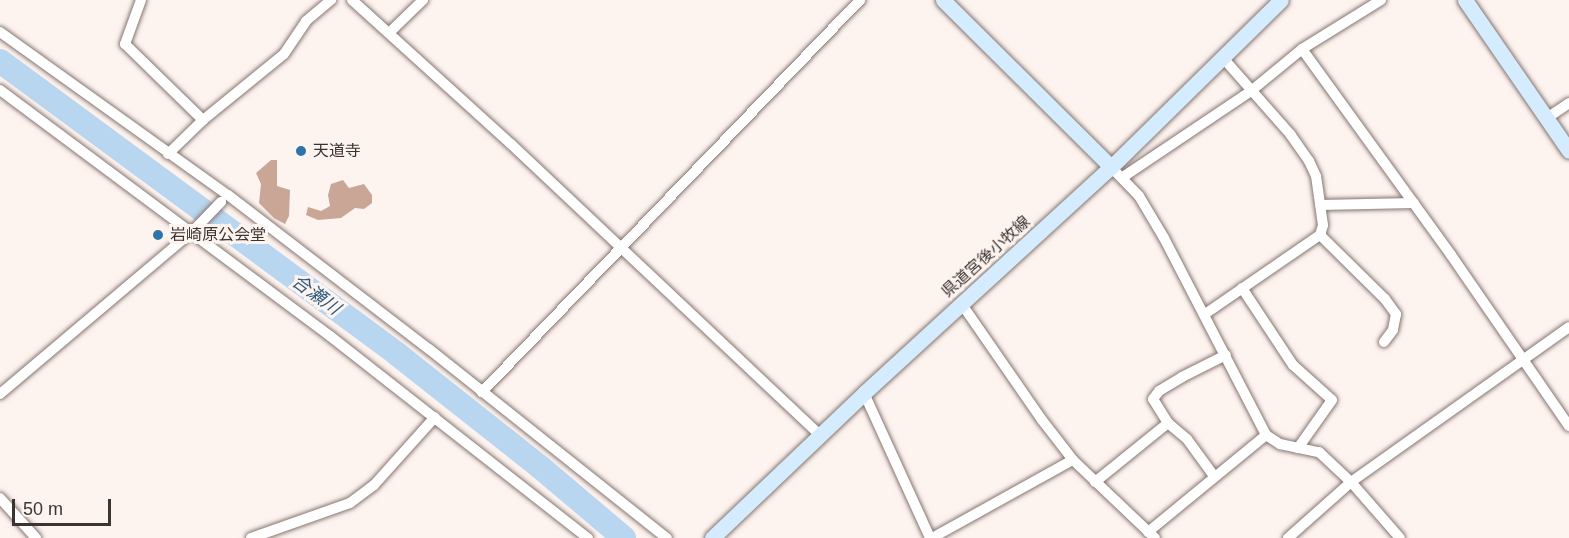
<!DOCTYPE html>
<html>
<head>
<meta charset="utf-8">
<style>
  body { margin:0 }
  #map { position:relative; width:1569px; height:538px; overflow:hidden; background:#fdf3ef; font-family:Helvetica,"Noto Sans JP",sans-serif }
  div>[style] { position:absolute }
  .forest>* { inset:0; background:#caa697 }
  .river>* { height:24px; margin:-12px; padding:0 12px; transform-origin:12px; border-radius:12px; background:#b8d6f0 }
  .roads { filter:drop-shadow(0 0 2px #857670) drop-shadow(0 0 2px #857670) }
  .street>* { height:10px; margin:-5px; padding:0 5px; transform-origin:5px; border-radius:5px; background:#fff }
  .secondary>* { height:15px; margin:-7.5px; padding:0 7.5px; transform-origin:7.5px; border-radius:7.5px; background:#d5ecfe }
  .dots>* { width:16px; height:16px; translate:-50% -50%; box-sizing:border-box; border:3px solid #fdf3ef; border-radius:50% }
  span { translate:-50% -50%; white-space:nowrap; text-align:center; line-height:1.15; -webkit-text-stroke:6px #fdf3ef; paint-order:stroke }
  .poi-label { font-size:16px; color:#3b3532 }
  .left { translate:0 -50%; text-align:left }
  .street-label { font-size:16px; color:#3b3532 }
  .water-label { font-size:18px; color:#2b5a7d; font-style:italic }
  .scale { position:absolute; left:12px; top:499px; width:99px; height:27px; box-sizing:border-box; border:3px solid #3b3532; border-top:0; padding-left:8px; font-size:18px; line-height:21px; white-space:nowrap; color:#3b3532; -webkit-text-stroke:4px #fdf3ef; paint-order:stroke }
</style>
</head>
<body>
<div id="map">
  <div class="forest">
    <i style="clip-path:polygon(271px 160px,277px 160px,277px 186px,290px 190px,289px 216px,285px 224px,274px 218px,259px 203px,261px 184px,256px 173px)"></i>
    <i style="clip-path:polygon(343px 180px,349px 188px,364px 184px,372px 195px,372px 203px,364px 209px,355px 208px,341px 218px,318px 220px,306px 215px,308px 207px,321px 211px,330px 206px,328px 195px,331px 184px)"></i>
  </div>
  <div class="river">
    <i style="left:0;top:61px;width:493px;rotate:36.4deg"></i>
    <i style="left:397px;top:354px;width:182px;rotate:38.3deg"></i>
    <i style="left:540px;top:467px;width:110px;rotate:40.2deg"></i>
  </div>
  <div class="roads">
    <div class="street">
      <i style="left:141px;top:0;width:47px;rotate:110deg"></i>
      <i style="left:125px;top:44px;width:109px;rotate:44.3deg"></i>
      <i style="left:352px;top:0;width:215px;rotate:42.2deg"></i>
      <i style="left:511px;top:144px;width:424px;rotate:43.3deg"></i>
      <i style="left:0;top:32px;width:280px;rotate:35.6deg"></i>
      <i style="left:228px;top:195px;width:253px;rotate:37.5deg"></i>
      <i style="left:429px;top:349px;width:304px;rotate:38.5deg"></i>
      <i style="left:390px;top:32px;width:46px;rotate:-44.1deg"></i>
      <i style="left:1302px;top:49px;width:254px;rotate:54.1deg"></i>
      <i style="left:1451px;top:255px;width:208px;rotate:55.4deg"></i>
      <i style="left:0;top:90px;width:412px;rotate:36.7deg"></i>
      <i style="left:330px;top:336px;width:328px;rotate:38.1deg"></i>
      <i style="left:1547px;top:118px;width:27px;rotate:-34deg"></i>
      <i style="left:168px;top:154px;width:49px;rotate:-44.2deg"></i>
      <i style="left:203px;top:120px;width:104px;rotate:-39.2deg"></i>
      <i style="left:284px;top:54px;width:40px;rotate:-56deg"></i>
      <i style="left:306px;top:21px;width:33px;rotate:-40deg"></i>
      <i style="left:1111px;top:167px;width:40px;rotate:46deg"></i>
      <i style="left:1139px;top:196px;width:49px;rotate:59.2deg"></i>
      <i style="left:1164px;top:238px;width:222px;rotate:62.6deg"></i>
      <i style="left:1266px;top:435px;width:17px;rotate:33deg"></i>
      <i style="left:1280px;top:444px;width:40px;rotate:12deg"></i>
      <i style="left:1319px;top:452px;width:44px;rotate:43.2deg"></i>
      <i style="left:1351px;top:482px;width:74px;rotate:48.8deg"></i>
      <i style="left:1123px;top:177px;width:154px;rotate:-33.9deg"></i>
      <i style="left:1251px;top:91px;width:66px;rotate:-39.5deg"></i>
      <i style="left:1302px;top:49px;width:93px;rotate:-31.8deg"></i>
      <i style="left:1320px;top:205px;width:94px;rotate:-1.2deg"></i>
      <i style="left:1320px;top:235px;width:91px;rotate:44.6deg"></i>
      <i style="left:1385px;top:299px;width:19px;rotate:54deg"></i>
      <i style="left:1396px;top:314px;width:16px;rotate:101deg"></i>
      <i style="left:1393px;top:330px;width:15px;rotate:127deg"></i>
      <i style="left:1242px;top:288px;width:92px;rotate:56.5deg"></i>
      <i style="left:1293px;top:365px;width:52px;rotate:41.9deg"></i>
      <i style="left:1332px;top:400px;width:59px;rotate:125.3deg"></i>
      <i style="left:961px;top:303px;width:142px;rotate:55.3deg"></i>
      <i style="left:1042px;top:420px;width:51px;rotate:52.2deg"></i>
      <i style="left:1073px;top:460px;width:113px;rotate:43.6deg"></i>
      <i style="left:1205px;top:314px;width:140px;rotate:-34.5deg"></i>
      <i style="left:1320px;top:235px;width:10px;rotate:-73deg"></i>
      <i style="left:1323px;top:225px;width:49px;rotate:-98.1deg"></i>
      <i style="left:1316px;top:176px;width:17px;rotate:-115deg"></i>
      <i style="left:1309px;top:161px;width:32px;rotate:-125deg"></i>
      <i style="left:1291px;top:135px;width:103px;rotate:-131.4deg"></i>
      <i style="left:482px;top:392px;width:545px;rotate:-46.04deg"></i>
      <i style="left:864px;top:393px;width:159px;rotate:65.5deg"></i>
      <i style="left:0;top:394px;width:251px;rotate:-40.2deg"></i>
      <i style="left:192px;top:232px;width:42px;rotate:-46deg"></i>
      <i style="left:1214px;top:476px;width:46px;rotate:-126.1deg"></i>
      <i style="left:1187px;top:439px;width:25px;rotate:-140deg"></i>
      <i style="left:1168px;top:423px;width:28px;rotate:-122deg"></i>
      <i style="left:1153px;top:399px;width:10px;rotate:-53deg"></i>
      <i style="left:1159px;top:391px;width:27px;rotate:-31deg"></i>
      <i style="left:1182px;top:377px;width:49px;rotate:-26.6deg"></i>
      <i style="left:1095px;top:482px;width:94px;rotate:-38.9deg"></i>
      <i style="left:0;top:498px;width:54px;rotate:48deg"></i>
      <i style="left:1148px;top:532px;width:153px;rotate:-39.4deg"></i>
      <i style="left:251px;top:538px;width:105px;rotate:-19.5deg"></i>
      <i style="left:350px;top:503px;width:30px;rotate:-37deg"></i>
      <i style="left:374px;top:485px;width:91px;rotate:-48.1deg"></i>
      <i style="left:932px;top:538px;width:161px;rotate:-29deg"></i>
      <i style="left:1288px;top:538px;width:84px;rotate:-41.6deg"></i>
      <i style="left:1351px;top:482px;width:267px;rotate:-35.4deg"></i>
    </div>
    <div class="secondary">
      <i style="left:943px;top:0;width:237px;rotate:44.8deg"></i>
      <i style="left:1465px;top:0;width:183px;rotate:55.4deg"></i>
      <i style="left:712px;top:538px;width:210px;rotate:-43.6deg"></i>
      <i style="left:864px;top:393px;width:335px;rotate:-42.5deg"></i>
      <i style="left:1111px;top:167px;width:238px;rotate:-44.5deg"></i>
    </div>
  </div>
  <div class="dots">
    <i style="left:301px;top:151px;background:#2d75a9"></i>
    <i style="left:158px;top:235px;background:#2d75a9"></i>
  </div>
  <div class="poi-label">
    <span class="left" style="left:313px;top:151px">天道寺</span>
    <span class="left" style="left:170px;top:235px">岩崎原公会堂</span>
  </div>
  <div class="street-label">
    <span style="left:986px;top:257px;rotate:-42deg">県道宮後小牧線</span>
  </div>
  <div class="water-label">
    <span style="left:316px;top:295px;rotate:36deg">合瀬川</span>
  </div>
  <div class="scale">50 m</div>
</div>
</body>
</html>
